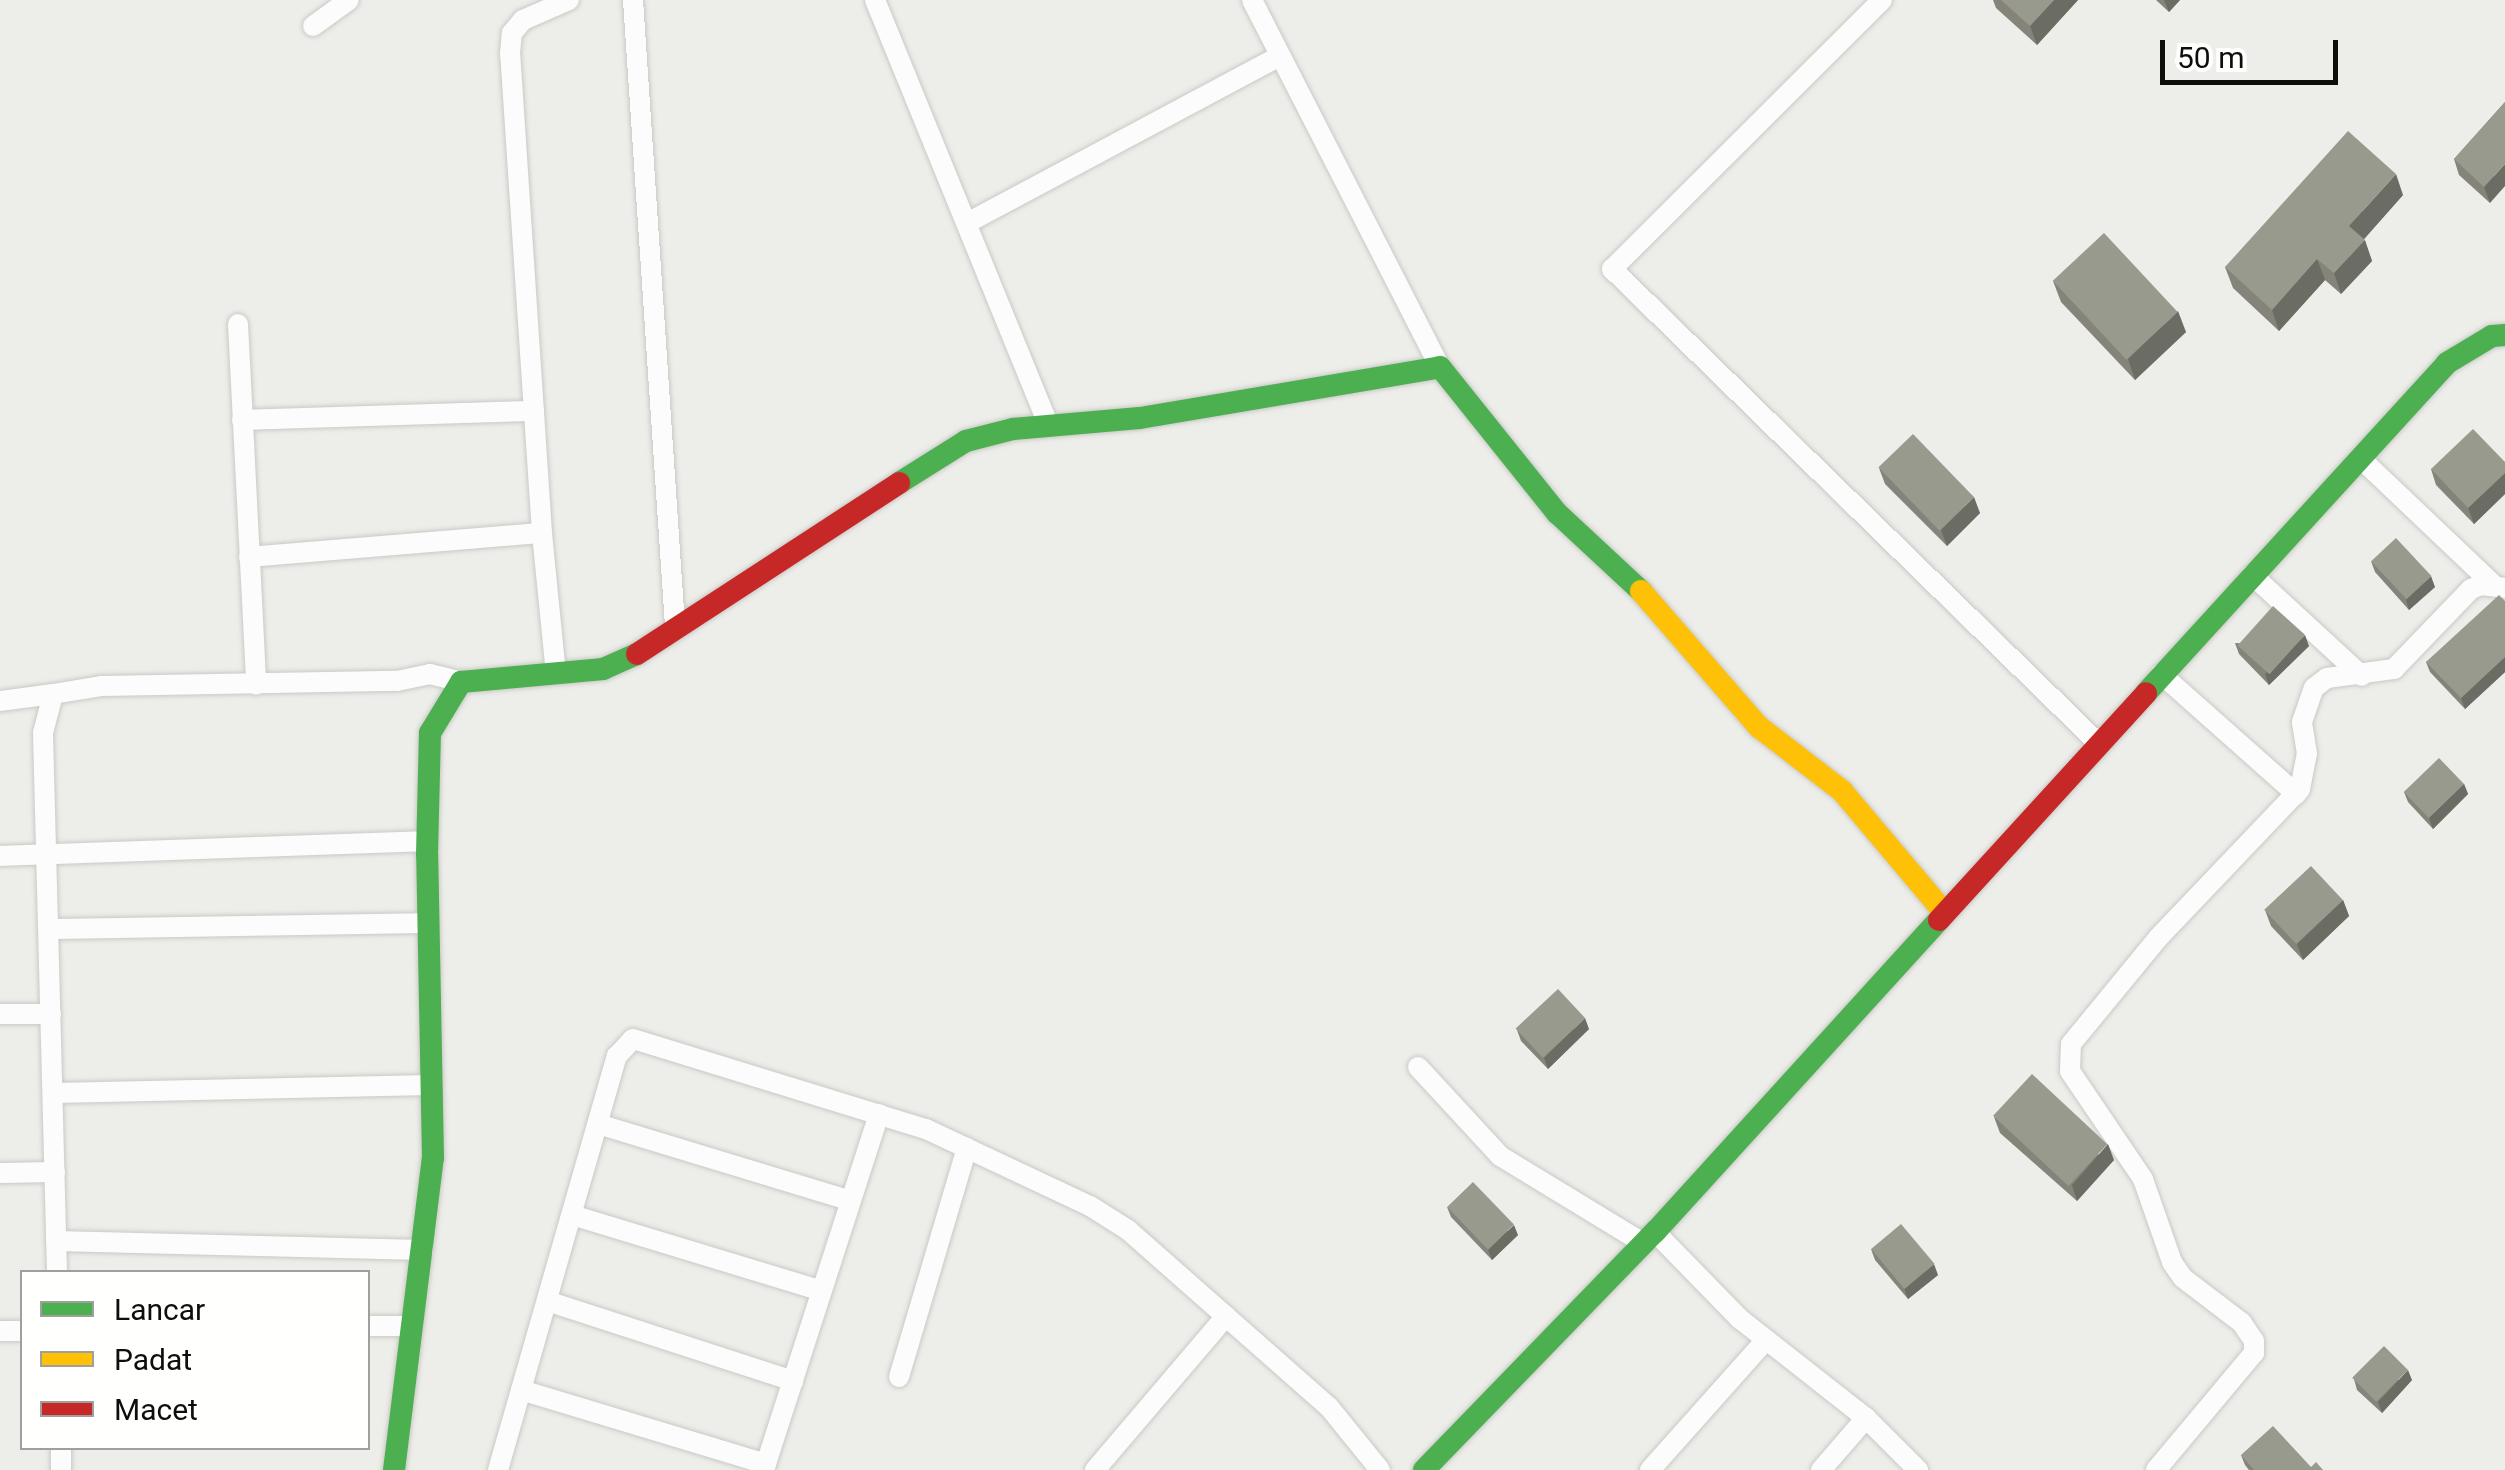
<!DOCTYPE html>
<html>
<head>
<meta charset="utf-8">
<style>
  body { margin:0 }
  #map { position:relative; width:2505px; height:1470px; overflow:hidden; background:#edeee9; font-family:Roboto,sans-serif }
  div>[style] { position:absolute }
  .roads { filter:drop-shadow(0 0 2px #c9c9c6) drop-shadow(0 0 2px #c9c9c6) }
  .street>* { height:20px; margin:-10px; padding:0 10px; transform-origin:10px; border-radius:10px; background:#fcfcfc }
  .fast>* { height:22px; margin:-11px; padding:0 11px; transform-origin:11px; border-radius:11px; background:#4caf50 }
  .slow>* { height:22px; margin:-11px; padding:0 11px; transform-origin:11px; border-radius:11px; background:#ffc107 }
  .jam>* { height:22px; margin:-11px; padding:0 11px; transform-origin:11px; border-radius:11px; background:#c62828 }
  .wall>* { inset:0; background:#84847a }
  .shaded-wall>* { inset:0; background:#6b6c63 }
  .building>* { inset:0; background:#999a8e; transform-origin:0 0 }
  span { translate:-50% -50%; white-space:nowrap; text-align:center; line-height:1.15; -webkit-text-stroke:8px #fffffe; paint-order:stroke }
  .legend { position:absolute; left:20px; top:1270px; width:350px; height:180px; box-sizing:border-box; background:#fffffe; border:2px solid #9f9f9d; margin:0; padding:12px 18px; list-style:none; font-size:30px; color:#0e0e0c }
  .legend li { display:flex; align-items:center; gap:20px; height:50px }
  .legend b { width:50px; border:2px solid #9f9f9d }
  .scale { position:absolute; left:2160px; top:40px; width:178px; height:45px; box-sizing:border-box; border:5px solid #0e0e0c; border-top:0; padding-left:12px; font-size:30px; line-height:35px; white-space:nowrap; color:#0e0e0c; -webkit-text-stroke:8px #fffffe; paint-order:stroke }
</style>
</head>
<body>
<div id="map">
  <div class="roads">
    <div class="street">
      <i style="left:633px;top:0;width:627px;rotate:86.16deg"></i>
      <i style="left:875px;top:0;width:460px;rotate:67.8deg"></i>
      <i style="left:1252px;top:0;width:412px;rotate:62.9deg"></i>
      <i style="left:1882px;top:0;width:381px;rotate:135.1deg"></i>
      <i style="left:1612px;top:269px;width:679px;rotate:44.28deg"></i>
      <i style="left:313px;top:26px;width:44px;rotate:-35.8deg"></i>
      <i style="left:967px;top:223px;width:355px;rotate:-28.1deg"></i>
      <i style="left:238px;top:324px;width:361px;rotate:87.1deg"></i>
      <i style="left:242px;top:420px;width:292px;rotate:-1.8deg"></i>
      <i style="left:2360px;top:458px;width:186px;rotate:43.5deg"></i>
      <i style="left:249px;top:557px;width:294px;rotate:-4.7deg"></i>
      <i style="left:2252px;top:575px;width:149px;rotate:42.6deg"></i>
      <i style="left:556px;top:674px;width:142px;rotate:-95.7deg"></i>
      <i style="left:542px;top:533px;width:480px;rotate:-93.8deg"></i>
      <i style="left:510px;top:54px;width:21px;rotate:-85deg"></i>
      <i style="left:512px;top:33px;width:17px;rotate:-50deg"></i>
      <i style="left:523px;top:20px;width:50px;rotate:-23.5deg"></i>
      <i style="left:2161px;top:674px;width:181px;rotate:41.6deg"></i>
      <i style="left:0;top:701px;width:53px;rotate:-7.5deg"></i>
      <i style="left:0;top:856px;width:427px;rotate:-2deg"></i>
      <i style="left:49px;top:929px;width:380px;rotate:-0.9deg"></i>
      <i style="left:0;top:1014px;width:51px"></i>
      <i style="left:1418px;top:1067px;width:121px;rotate:47.3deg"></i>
      <i style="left:1500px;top:1156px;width:167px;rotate:31.3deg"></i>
      <i style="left:53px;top:1093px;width:379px;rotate:-1.2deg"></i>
      <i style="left:598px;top:1124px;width:264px;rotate:16.9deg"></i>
      <i style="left:0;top:1173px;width:55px;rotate:-1deg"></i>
      <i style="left:572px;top:1215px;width:261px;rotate:16.9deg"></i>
      <i style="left:1655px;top:1232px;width:122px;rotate:45.7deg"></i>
      <i style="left:1740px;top:1319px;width:160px;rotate:38.2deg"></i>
      <i style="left:1866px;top:1418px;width:74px;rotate:45deg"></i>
      <i style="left:56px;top:1241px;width:367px;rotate:1.4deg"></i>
      <i style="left:57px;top:1272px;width:539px;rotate:-91.49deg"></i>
      <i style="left:43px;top:733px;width:40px;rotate:-75.6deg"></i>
      <i style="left:53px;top:694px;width:50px;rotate:-9.3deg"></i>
      <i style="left:102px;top:686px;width:295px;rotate:-1deg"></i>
      <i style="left:397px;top:681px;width:34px;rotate:-12deg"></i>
      <i style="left:430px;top:674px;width:32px;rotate:14deg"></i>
      <i style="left:547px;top:1301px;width:259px;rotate:18deg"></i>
      <i style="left:368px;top:1326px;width:45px"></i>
      <i style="left:0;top:1331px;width:22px"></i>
      <i style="left:899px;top:1377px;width:239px;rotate:-73.5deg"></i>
      <i style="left:521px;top:1390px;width:256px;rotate:16.8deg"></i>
      <i style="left:61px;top:1448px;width:22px;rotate:90deg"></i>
      <i style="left:498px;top:1470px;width:431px;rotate:-74deg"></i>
      <i style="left:617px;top:1056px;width:23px;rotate:-47deg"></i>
      <i style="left:633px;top:1039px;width:307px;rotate:17.1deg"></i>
      <i style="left:926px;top:1129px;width:181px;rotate:25.2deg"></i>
      <i style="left:1090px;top:1206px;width:45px;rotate:32.3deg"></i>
      <i style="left:1128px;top:1230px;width:268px;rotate:41.4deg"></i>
      <i style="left:1329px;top:1407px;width:81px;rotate:51deg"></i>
      <i style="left:764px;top:1470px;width:374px;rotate:-72.1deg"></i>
      <i style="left:1095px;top:1470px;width:202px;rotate:-49.6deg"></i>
      <i style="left:1650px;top:1470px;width:173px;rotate:-48.3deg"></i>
      <i style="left:1821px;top:1470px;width:69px;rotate:-49.1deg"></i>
      <i style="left:2156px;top:1470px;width:153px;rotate:-50.1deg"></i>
      <i style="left:2254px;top:1353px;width:12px;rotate:-90deg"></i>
      <i style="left:2254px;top:1341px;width:22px;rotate:-124deg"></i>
      <i style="left:2242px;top:1323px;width:74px;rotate:-142.7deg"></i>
      <i style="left:2183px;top:1278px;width:19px;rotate:-125deg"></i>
      <i style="left:2172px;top:1262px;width:88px;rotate:-109.3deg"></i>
      <i style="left:2143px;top:1179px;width:130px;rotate:-124.1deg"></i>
      <i style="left:2070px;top:1071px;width:27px;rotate:-88deg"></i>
      <i style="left:2071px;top:1044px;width:137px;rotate:-50.6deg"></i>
      <i style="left:2158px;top:938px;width:206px;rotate:-46.4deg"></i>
      <i style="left:2300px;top:789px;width:36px;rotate:-79deg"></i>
      <i style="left:2307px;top:754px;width:32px;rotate:-99deg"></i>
      <i style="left:2302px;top:722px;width:36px;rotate:-71deg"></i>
      <i style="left:2314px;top:688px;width:16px;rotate:-38deg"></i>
      <i style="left:2327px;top:678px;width:68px;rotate:-7.7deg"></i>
      <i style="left:2394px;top:669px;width:111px;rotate:-46.1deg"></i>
      <i style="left:2471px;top:589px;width:11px;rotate:-22deg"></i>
      <i style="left:2481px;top:585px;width:24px;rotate:7deg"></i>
    </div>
    <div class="fast">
      <i style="left:899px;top:483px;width:79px;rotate:-32.1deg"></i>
      <i style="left:966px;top:441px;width:49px;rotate:-14.3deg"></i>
      <i style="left:1013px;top:429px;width:127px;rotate:-5deg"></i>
      <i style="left:1140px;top:418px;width:304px;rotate:-9.6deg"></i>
      <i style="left:1440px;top:367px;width:187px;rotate:51.3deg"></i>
      <i style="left:1557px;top:513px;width:115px;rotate:42.9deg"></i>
      <i style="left:2146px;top:693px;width:447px;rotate:-47.6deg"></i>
      <i style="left:2447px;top:363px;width:52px;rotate:-31deg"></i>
      <i style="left:2492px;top:336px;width:13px;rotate:-4deg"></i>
      <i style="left:394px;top:1470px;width:314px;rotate:-82.9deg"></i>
      <i style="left:433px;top:1158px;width:304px;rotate:-91.1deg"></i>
      <i style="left:427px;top:854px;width:121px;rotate:-88.6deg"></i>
      <i style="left:430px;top:733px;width:60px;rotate:-58.7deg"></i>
      <i style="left:461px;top:682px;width:143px;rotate:-5.2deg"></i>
      <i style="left:603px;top:669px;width:37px;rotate:-24deg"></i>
      <i style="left:1424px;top:1470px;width:332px;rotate:-45.9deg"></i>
      <i style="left:1655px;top:1232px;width:422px;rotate:-47.7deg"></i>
    </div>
    <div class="slow">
      <i style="left:1641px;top:591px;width:180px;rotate:49.1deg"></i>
      <i style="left:1759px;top:727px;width:105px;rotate:37.6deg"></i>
      <i style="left:1842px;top:791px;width:158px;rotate:49.9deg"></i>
    </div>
    <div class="jam">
      <i style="left:637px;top:654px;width:313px;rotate:-33.1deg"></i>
      <i style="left:1939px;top:920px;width:307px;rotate:-47.6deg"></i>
    </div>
  </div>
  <div class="wall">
    <i style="clip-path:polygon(1993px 0,2078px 0,2037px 45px,1996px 8px)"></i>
    <i style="clip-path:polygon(2156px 0,2180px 0,2169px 12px)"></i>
    <i style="clip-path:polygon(2505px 102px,2490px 203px,2459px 175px,2454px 159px)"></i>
    <i style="clip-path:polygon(2403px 195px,2364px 239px,2372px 261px,2341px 294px,2325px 280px,2279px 331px,2233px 288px,2225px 267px)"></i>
    <i style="clip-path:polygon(2053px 281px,2186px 332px,2135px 380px,2061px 302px)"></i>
    <i style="clip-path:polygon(2505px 462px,2505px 494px,2474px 524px,2436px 485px,2431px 469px)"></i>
    <i style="clip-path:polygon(1879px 468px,1980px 513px,1947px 546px,1885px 484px)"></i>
    <i style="clip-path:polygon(2371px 561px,2435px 587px,2409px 610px,2375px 572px)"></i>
    <i style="clip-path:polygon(2505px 601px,2505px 672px,2465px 709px,2430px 672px,2426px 662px)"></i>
    <i style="clip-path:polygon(2235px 643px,2309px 646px,2269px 685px,2239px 654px)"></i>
    <i style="clip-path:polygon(2464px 784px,2468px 794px,2433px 829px,2408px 802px,2404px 792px)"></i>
    <i style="clip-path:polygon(2343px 900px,2349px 916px,2303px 960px,2271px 926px,2265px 910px)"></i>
    <i style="clip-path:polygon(1589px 1029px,1548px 1069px,1521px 1041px,1517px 1030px)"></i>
    <i style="clip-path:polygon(1994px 1117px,2114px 1160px,2077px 1201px,2000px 1133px)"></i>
    <i style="clip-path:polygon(1447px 1207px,1518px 1235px,1492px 1260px,1451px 1217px)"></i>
    <i style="clip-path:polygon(1871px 1249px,1938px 1275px,1908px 1299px,1875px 1260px)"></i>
    <i style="clip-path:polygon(2354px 1379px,2412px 1380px,2382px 1413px,2357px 1390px)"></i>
    <i style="clip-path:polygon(2241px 1455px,2311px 1467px,2323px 1470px,2249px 1470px,2245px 1465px)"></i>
  </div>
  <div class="shaded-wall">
    <i style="clip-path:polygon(2054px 0,2078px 0,2037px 45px,2030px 26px)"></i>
    <i style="clip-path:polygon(2164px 0,2180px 0,2169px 12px)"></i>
    <i style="clip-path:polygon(2505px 164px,2505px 186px,2490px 203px,2484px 187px)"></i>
    <i style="clip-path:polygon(2396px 174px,2403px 195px,2357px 247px,2349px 226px)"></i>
    <i style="clip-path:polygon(2365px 240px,2372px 261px,2341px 294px,2334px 273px)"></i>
    <i style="clip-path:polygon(2317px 259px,2325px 280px,2279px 331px,2272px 310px)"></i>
    <i style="clip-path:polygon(2178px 311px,2186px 332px,2135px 380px,2128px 359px)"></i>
    <i style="clip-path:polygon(2505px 473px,2505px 494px,2474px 524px,2468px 508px)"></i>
    <i style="clip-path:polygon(1974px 497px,1980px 513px,1947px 546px,1941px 530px)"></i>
    <i style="clip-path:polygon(2431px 576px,2435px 587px,2409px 610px,2406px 599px)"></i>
    <i style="clip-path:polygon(2305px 635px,2309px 646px,2269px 685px,2265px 674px)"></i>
    <i style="clip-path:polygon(2505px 657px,2505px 672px,2465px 709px,2461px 698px)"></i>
    <i style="clip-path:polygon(2464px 784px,2468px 794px,2433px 829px,2429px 818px)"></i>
    <i style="clip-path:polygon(2343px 900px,2349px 916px,2303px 960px,2297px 944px)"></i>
    <i style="clip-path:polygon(1585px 1018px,1589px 1029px,1548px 1069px,1544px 1058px)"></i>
    <i style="clip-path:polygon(2108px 1144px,2114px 1160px,2077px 1201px,2072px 1185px)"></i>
    <i style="clip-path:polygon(1514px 1225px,1518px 1235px,1492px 1260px,1488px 1250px)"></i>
    <i style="clip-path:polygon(1934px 1264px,1938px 1275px,1908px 1299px,1904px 1288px)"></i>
    <i style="clip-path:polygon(2408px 1370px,2412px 1380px,2382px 1413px,2378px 1402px)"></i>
  </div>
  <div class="building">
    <i style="clip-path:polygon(2001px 0,2054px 0,2030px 26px)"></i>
    <i style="clip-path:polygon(2505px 102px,2505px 164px,2484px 187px,2454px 159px)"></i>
    <i style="clip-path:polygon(2348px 131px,2396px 174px,2349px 226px,2365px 240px,2334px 273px,2317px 259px,2272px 310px,2225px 267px)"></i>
    <i style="left:2104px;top:233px;width:108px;height:70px;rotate:47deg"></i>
    <i style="clip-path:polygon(2473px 429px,2505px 462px,2505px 473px,2468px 508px,2431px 469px)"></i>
    <i style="left:1913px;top:434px;width:88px;height:48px;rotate:46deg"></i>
    <i style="left:2396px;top:538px;width:52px;height:34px;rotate:47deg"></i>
    <i style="clip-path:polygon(2499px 595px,2505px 601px,2505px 657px,2461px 698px,2426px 662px)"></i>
    <i style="left:2273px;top:606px;width:43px;height:53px;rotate:42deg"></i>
    <i style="left:2439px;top:758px;width:36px;height:49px;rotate:46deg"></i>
    <i style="left:2311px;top:866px;width:47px;height:64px;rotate:47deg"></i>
    <i style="left:1558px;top:989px;width:40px;height:58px;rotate:47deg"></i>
    <i style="left:2032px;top:1074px;width:103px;height:57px;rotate:43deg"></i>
    <i style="left:1473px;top:1182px;width:59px;height:36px;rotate:46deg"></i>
    <i style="left:1901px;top:1224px;width:52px;height:39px;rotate:50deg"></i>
    <i style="left:2384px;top:1346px;width:34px;height:45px;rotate:45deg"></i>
    <i style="clip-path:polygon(2273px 1426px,2311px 1467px,2316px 1462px,2323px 1470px,2254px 1470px,2241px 1455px)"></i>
  </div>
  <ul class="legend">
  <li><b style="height:12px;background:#4caf50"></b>Lancar</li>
  <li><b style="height:12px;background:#ffc107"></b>Padat</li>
  <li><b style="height:12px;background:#c62828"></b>Macet</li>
  </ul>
  <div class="scale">50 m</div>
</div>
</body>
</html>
